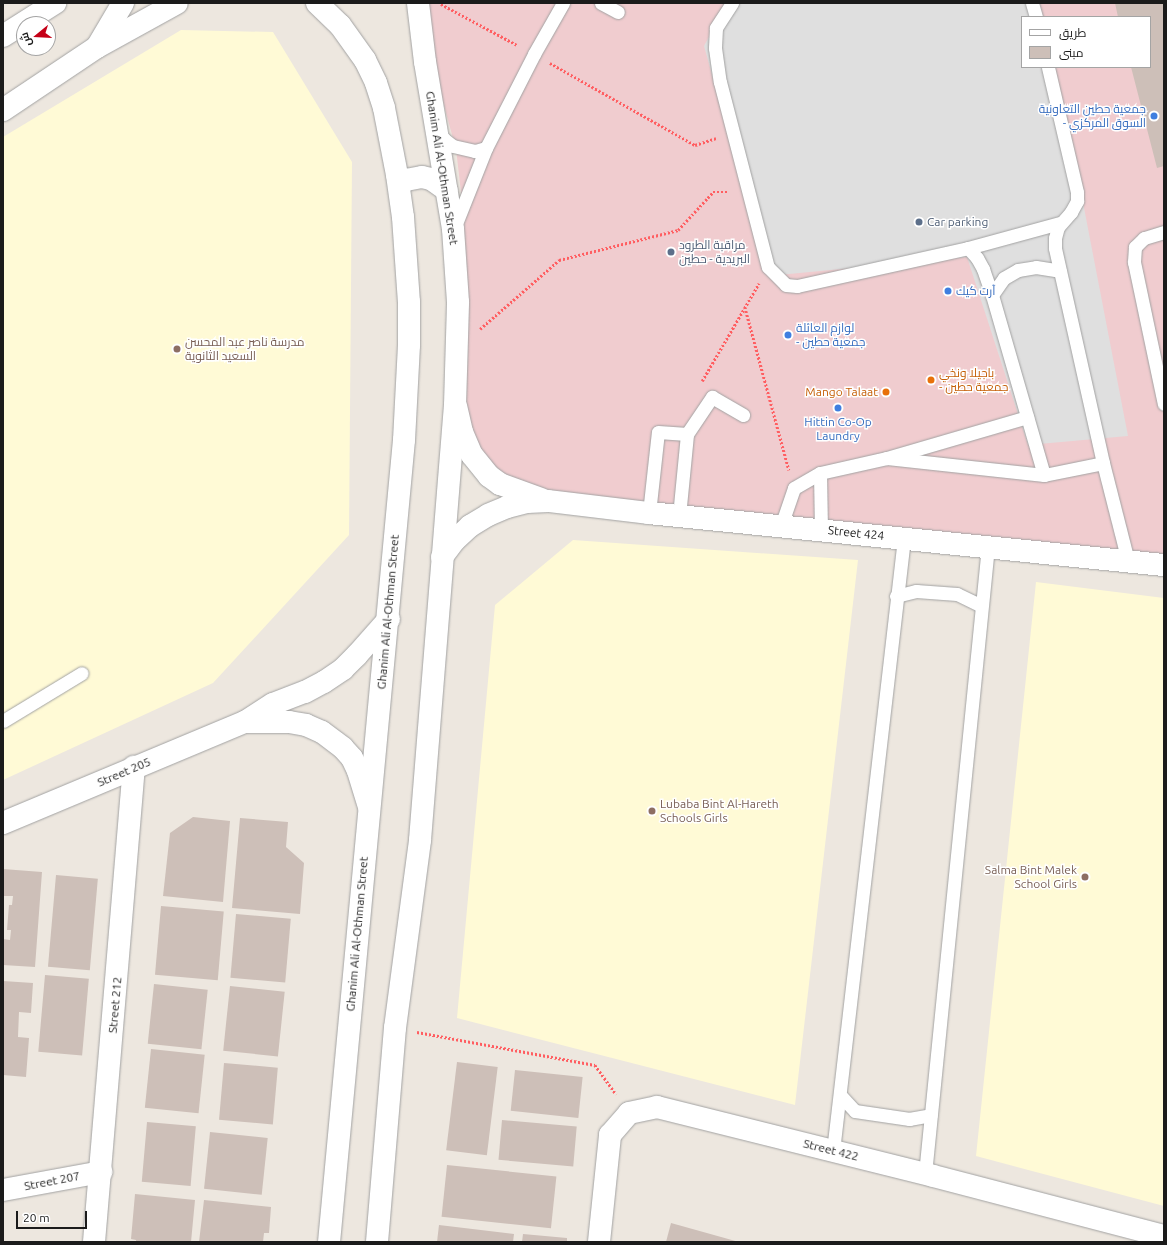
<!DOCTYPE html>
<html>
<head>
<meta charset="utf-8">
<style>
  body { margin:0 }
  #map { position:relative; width:1167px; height:1245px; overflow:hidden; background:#ede7df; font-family:Ubuntu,Cairo,sans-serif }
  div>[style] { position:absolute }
  .commercial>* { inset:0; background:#f0cccf }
  .education>* { inset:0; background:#fffad6 }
  .parking>* { inset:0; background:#dfdfdf }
  .building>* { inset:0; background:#cdbfb8; transform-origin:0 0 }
  .path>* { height:2.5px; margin-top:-1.25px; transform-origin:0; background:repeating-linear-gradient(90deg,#ff5e61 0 2px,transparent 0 4px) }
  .roads { filter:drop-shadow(0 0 1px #a2a2a2) drop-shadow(0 0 1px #a2a2a2) }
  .service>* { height:13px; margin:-6.5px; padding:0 6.5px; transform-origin:6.5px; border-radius:6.5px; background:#fff }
  .minor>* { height:22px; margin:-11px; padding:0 11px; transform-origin:11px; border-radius:11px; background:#fff }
  .tertiary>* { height:22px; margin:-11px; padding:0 11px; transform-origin:11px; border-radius:11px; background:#fff }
  .dots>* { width:11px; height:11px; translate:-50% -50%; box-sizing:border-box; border:2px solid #fff; border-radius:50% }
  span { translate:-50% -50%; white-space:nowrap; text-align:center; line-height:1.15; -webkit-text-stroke:3px #fff; paint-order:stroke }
  .shop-label { font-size:12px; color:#366cbe }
  .right { translate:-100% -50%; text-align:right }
  .left { translate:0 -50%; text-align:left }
  .street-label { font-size:12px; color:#1b1b1b }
  .service-label { font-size:12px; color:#4e5e75 }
  .education-label { font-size:12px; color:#785e54 }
  .food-label { font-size:12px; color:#c56008 }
  .frame { position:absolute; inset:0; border:4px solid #1b1b1b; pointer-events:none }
  .legend { position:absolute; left:1021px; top:16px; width:130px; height:52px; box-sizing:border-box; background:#fff; border:1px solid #a4a4a4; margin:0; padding:5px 7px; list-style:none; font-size:12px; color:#1b1b1b }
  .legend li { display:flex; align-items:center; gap:8px; height:20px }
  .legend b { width:20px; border:1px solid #a4a4a4 }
  .north { position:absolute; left:16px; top:16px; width:40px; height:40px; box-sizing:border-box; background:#fff; border:1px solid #a4a4a4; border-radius:50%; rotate:252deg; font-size:11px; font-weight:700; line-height:16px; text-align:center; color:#1b1b1b }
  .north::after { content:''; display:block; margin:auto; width:14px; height:18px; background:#c50017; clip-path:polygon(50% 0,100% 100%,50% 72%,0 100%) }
  .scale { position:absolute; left:16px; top:1211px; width:71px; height:18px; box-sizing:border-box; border:2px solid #1b1b1b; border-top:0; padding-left:5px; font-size:12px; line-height:14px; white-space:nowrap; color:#1b1b1b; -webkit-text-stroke:3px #fff; paint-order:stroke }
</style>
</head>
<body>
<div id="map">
  <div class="commercial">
    <i style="clip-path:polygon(evenodd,428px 3px,1164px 3px,1164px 565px,548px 501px,476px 462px,466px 405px,468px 347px,467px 305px,462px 201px,456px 149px,433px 66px,428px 3px,1022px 17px,1150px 17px,1150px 67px,1022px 67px,1022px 17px)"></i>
  </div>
  <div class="education">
    <i style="clip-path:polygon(181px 30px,273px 32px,352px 162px,349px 535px,213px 683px,3px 780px,3px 137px)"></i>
    <i style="clip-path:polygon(573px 540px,858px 560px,795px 1105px,457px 1018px,495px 605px)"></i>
    <i style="clip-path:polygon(1036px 582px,1164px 598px,1164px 1206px,976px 1156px)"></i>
  </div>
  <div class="parking">
    <i style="clip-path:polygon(727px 3px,1032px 3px,1036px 17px,1022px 17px,1022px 67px,1049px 67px,1080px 187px,1128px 436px,1028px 445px,967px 257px,768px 276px,704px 46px)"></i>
  </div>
  <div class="building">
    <i style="clip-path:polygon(1115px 3px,1164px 3px,1164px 166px,1157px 168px,1131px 67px,1150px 67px,1150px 17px,1118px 17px)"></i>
    <i style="clip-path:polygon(193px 817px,230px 821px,223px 902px,163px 896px,170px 833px)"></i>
    <i style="clip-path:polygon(240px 818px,288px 822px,286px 847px,304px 863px,300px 914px,232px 908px)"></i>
    <i style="clip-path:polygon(3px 869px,42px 872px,35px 967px,3px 965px,3px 939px,10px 940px,11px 930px,7px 930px,9px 905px,12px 905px,13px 896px,3px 896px)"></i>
    <i style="left:56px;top:875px;width:42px;height:92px;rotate:5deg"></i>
    <i style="left:161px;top:906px;width:63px;height:69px;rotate:5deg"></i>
    <i style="left:236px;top:914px;width:55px;height:64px;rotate:5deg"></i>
    <i style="left:45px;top:975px;width:44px;height:77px;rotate:5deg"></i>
    <i style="clip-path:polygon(3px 981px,33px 983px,31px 1013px,19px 1012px,18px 1037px,29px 1038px,26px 1077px,3px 1075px)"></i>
    <i style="left:154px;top:984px;width:54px;height:60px;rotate:6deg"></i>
    <i style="left:230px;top:986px;width:55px;height:65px;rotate:6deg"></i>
    <i style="left:151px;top:1049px;width:54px;height:59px;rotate:6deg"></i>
    <i style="left:457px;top:1062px;width:41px;height:89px;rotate:7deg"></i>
    <i style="left:224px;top:1063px;width:54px;height:57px;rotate:5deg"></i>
    <i style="left:515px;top:1070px;width:68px;height:41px;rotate:6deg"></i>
    <i style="left:502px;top:1120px;width:75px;height:40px;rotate:5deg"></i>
    <i style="left:147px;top:1122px;width:49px;height:60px;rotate:5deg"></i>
    <i style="left:210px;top:1132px;width:58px;height:57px;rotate:6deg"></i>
    <i style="left:447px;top:1165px;width:110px;height:52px;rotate:6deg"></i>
    <i style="clip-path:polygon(135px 1194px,195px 1200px,191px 1242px,136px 1242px,136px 1240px,131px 1239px)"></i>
    <i style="clip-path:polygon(204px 1200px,271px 1207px,269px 1233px,264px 1233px,263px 1242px,199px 1242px)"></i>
    <i style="clip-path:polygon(671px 1223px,739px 1242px,666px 1242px)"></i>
    <i style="clip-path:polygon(439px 1225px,514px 1234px,513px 1242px,437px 1242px)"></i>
    <i style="clip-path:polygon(523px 1234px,567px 1238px,567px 1242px,522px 1242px)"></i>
  </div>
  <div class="path">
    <i style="left:441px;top:4px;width:86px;rotate:28.3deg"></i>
    <i style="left:550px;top:63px;width:167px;rotate:29.5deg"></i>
    <i style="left:695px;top:145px;width:22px;rotate:-18deg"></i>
    <i style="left:745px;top:307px;width:169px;rotate:74.9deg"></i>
    <i style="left:480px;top:329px;width:105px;rotate:-41.1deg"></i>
    <i style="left:559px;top:260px;width:123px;rotate:-14.1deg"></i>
    <i style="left:678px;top:230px;width:52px;rotate:-47.4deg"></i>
    <i style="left:713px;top:192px;width:16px"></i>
    <i style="left:702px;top:381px;width:113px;rotate:-59.8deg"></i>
    <i style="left:417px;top:1032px;width:181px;rotate:10.5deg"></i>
    <i style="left:595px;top:1065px;width:36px;rotate:54deg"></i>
  </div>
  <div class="roads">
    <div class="service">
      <i style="left:601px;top:3px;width:19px;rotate:28deg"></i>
      <i style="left:732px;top:3px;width:30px;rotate:123deg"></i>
      <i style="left:716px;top:28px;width:20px;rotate:93deg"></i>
      <i style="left:715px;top:48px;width:34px;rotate:82deg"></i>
      <i style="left:720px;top:82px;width:191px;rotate:75.5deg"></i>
      <i style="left:768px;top:267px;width:25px;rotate:45deg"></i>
      <i style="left:786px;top:285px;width:11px;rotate:5deg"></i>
      <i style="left:797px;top:286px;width:175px;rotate:-12.5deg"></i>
      <i style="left:968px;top:248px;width:95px;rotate:-15.2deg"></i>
      <i style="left:1032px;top:3px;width:15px;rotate:74deg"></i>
      <i style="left:437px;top:131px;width:11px;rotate:49deg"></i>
      <i style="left:444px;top:139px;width:11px;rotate:38deg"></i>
      <i style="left:453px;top:146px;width:23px;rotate:13deg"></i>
      <i style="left:475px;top:151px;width:11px;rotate:-15deg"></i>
      <i style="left:455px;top:226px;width:84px;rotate:-68.3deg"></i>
      <i style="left:486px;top:148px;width:106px;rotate:-62.9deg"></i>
      <i style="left:534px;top:54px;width:59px;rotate:-60.4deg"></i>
      <i style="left:1164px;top:232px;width:21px;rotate:163deg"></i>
      <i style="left:1144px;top:238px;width:13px;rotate:135deg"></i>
      <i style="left:1135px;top:247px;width:15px;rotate:94deg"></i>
      <i style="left:1134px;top:262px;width:145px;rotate:78.1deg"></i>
      <i style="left:968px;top:248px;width:13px;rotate:48deg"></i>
      <i style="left:977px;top:258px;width:13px;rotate:61deg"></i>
      <i style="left:983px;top:269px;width:28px;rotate:71deg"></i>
      <i style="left:992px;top:295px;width:187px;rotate:73.9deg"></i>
      <i style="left:992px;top:295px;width:21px;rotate:-55deg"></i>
      <i style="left:1004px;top:278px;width:16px;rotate:-30deg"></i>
      <i style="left:1018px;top:270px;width:18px;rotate:-9deg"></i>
      <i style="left:1036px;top:267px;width:24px;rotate:9deg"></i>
      <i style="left:887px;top:458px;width:158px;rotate:6.2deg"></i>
      <i style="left:1044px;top:475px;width:60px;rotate:-11.5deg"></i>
      <i style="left:1103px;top:463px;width:220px;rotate:-102.6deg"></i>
      <i style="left:1055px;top:248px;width:10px;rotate:-90deg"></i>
      <i style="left:1055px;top:238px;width:11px;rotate:-75deg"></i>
      <i style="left:1058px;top:227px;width:20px;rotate:-49deg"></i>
      <i style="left:1071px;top:212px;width:13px;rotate:-61deg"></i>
      <i style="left:1077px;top:201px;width:9px;rotate:-90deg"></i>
      <i style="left:1077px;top:192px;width:128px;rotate:-103.1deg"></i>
      <i style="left:1103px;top:463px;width:101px;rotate:75.7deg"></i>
      <i style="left:820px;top:473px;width:57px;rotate:89deg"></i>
      <i style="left:649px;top:513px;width:81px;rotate:-83.7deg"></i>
      <i style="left:658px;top:432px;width:29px;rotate:4deg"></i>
      <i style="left:687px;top:434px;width:45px;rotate:-56deg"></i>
      <i style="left:712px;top:397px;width:36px;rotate:30deg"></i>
      <i style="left:679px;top:516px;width:82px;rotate:-84.4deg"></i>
      <i style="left:781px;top:526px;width:40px;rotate:-71.1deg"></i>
      <i style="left:794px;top:488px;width:30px;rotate:-30deg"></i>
      <i style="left:820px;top:473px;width:69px;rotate:-12.6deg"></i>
      <i style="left:887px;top:458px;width:146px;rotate:-16.3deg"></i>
      <i style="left:896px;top:596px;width:21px;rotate:-14deg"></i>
      <i style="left:916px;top:591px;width:41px;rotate:4.2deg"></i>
      <i style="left:957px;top:594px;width:25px;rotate:26deg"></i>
      <i style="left:3px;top:721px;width:92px;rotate:-31.3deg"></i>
      <i style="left:840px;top:1095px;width:22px;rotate:47deg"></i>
      <i style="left:855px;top:1111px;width:55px;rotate:8.4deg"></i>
      <i style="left:909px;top:1119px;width:22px;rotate:-10deg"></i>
      <i style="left:833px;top:1151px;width:617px;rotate:-83.39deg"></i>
      <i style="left:925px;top:1174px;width:631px;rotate:-84.27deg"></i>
    </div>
    <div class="minor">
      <i style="left:456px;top:406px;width:27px;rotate:77deg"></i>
      <i style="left:462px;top:432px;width:25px;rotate:67deg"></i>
      <i style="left:472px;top:455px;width:27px;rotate:51deg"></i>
      <i style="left:489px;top:476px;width:14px;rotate:36deg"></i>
      <i style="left:500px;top:484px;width:44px;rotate:20.1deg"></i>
      <i style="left:442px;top:557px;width:21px;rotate:-53deg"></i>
      <i style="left:455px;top:540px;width:21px;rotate:-43deg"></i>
      <i style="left:470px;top:526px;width:21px;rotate:-31deg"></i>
      <i style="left:488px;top:515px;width:21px;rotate:-23deg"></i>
      <i style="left:507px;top:507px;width:21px;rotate:-14deg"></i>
      <i style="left:527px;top:502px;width:21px;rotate:-3deg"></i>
      <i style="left:548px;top:501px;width:102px;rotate:6.8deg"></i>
      <i style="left:649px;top:513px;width:518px;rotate:5.77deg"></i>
      <i style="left:245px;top:722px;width:44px"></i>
      <i style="left:289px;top:722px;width:17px;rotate:10deg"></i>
      <i style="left:306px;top:725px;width:17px;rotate:24deg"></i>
      <i style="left:322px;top:732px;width:26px;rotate:37deg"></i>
      <i style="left:343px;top:748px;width:13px;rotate:48deg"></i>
      <i style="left:352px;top:758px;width:14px;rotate:65deg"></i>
      <i style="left:358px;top:771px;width:37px;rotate:73deg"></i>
      <i style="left:3px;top:823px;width:262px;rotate:-22.7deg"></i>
      <i style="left:245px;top:722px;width:33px;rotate:-33deg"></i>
      <i style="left:273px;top:704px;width:34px;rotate:-21deg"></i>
      <i style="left:305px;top:692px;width:21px;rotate:-28deg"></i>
      <i style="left:324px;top:682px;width:23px;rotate:-34deg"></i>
      <i style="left:343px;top:669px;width:20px;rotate:-45deg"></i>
      <i style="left:357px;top:655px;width:48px;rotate:-48.4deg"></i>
      <i style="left:3px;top:1190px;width:100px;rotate:-10.4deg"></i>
      <i style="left:94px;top:1242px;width:477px;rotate:-85.2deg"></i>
      <i style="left:599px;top:1242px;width:108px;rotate:-84.1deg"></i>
      <i style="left:610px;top:1135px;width:29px;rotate:-49deg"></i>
      <i style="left:629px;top:1113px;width:29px;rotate:-12deg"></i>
      <i style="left:657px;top:1107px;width:284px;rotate:14deg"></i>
      <i style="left:933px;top:1176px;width:239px;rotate:14.6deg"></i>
    </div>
    <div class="tertiary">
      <i style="left:317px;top:3px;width:32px;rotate:44deg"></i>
      <i style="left:340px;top:25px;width:43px;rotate:54.5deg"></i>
      <i style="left:365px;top:60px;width:25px;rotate:64deg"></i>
      <i style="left:376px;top:83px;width:26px;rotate:72deg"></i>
      <i style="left:384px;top:108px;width:68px;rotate:79deg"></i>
      <i style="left:397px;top:175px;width:42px;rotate:81.9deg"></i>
      <i style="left:403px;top:217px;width:85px;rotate:86deg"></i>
      <i style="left:409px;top:302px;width:43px;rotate:90deg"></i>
      <i style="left:409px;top:345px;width:95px;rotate:93deg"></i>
      <i style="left:404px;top:440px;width:805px;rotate:95.34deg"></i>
      <i style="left:3px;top:36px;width:62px;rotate:-32.4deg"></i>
      <i style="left:97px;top:47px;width:51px;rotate:-59.4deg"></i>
      <i style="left:3px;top:110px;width:113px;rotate:-33.8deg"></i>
      <i style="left:97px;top:47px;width:91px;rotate:-28.8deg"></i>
      <i style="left:399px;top:185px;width:9px;rotate:-36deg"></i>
      <i style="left:406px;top:180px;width:16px;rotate:-11deg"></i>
      <i style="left:422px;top:177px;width:9px;rotate:13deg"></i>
      <i style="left:431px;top:179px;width:19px;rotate:35deg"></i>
      <i style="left:377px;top:1242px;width:215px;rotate:-85.2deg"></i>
      <i style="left:395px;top:1028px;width:190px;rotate:-82.4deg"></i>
      <i style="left:420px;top:840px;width:436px;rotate:-85.4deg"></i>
      <i style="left:455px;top:405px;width:103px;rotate:-88.3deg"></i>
      <i style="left:458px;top:302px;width:73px;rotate:-93.9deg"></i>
      <i style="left:453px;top:229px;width:169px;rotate:-99.5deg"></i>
      <i style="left:425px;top:62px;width:59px;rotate:-96.8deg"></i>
    </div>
  </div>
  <div class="dots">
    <i style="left:1154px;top:116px;background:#3f7fe0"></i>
    <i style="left:919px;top:222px;background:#5c6f8a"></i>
    <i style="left:671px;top:252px;background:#5c6f8a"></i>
    <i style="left:948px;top:291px;background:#3f7fe0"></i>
    <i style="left:788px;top:335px;background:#3f7fe0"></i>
    <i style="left:177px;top:349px;background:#8d6e63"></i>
    <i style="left:931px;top:380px;background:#e8710a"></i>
    <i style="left:886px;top:392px;background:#e8710a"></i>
    <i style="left:838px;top:408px;background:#3f7fe0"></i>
    <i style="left:652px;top:811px;background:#8d6e63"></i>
    <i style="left:1085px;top:877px;background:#8d6e63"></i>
  </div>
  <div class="shop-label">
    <span class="right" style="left:1146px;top:116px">جمعية حطين التعاونية<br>- السوق المركزي</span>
    <span class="left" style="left:956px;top:291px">آرت كيك</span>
    <span class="left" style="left:796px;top:335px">لوازم العائلة<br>- جمعية حطين</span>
    <span style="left:838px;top:429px">Hittin Co-Op<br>Laundry</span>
  </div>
  <div class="street-label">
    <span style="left:442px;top:168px;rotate:81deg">Ghanim Ali Al-Othman Street</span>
    <span style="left:856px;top:533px;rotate:6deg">Street 424</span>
    <span style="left:388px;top:612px;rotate:-85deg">Ghanim Ali Al-Othman Street</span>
    <span style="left:124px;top:772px;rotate:-23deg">Street 205</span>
    <span style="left:357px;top:934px;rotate:-85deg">Ghanim Ali Al-Othman Street</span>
    <span style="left:115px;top:1005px;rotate:-85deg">Street 212</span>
    <span style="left:831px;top:1150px;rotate:14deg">Street 422</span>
    <span style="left:52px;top:1181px;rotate:-11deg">Street 207</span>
  </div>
  <div class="service-label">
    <span class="left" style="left:927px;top:222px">Car parking</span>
    <span class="left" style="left:679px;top:252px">مراقبة الطرود<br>البريدية - حطين</span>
  </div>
  <div class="education-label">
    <span class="left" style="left:185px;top:349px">مدرسة ناصر عبد المحسن<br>السعيد الثانوية</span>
    <span class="left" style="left:660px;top:811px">Lubaba Bint Al-Hareth<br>Schools Girls</span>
    <span class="right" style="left:1077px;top:877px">Salma Bint Malek<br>School Girls</span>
  </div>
  <div class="food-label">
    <span class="left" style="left:939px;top:380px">باجيلا ونخي<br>- جمعية حطين</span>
    <span class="right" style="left:878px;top:392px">Mango Talaat</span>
  </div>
  <div class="frame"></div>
  <ul class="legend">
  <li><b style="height:5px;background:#fff"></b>طريق</li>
  <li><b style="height:11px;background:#cdbfb8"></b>مبنى</li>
  </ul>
  <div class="north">ش</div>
  <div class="scale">20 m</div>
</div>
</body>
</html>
